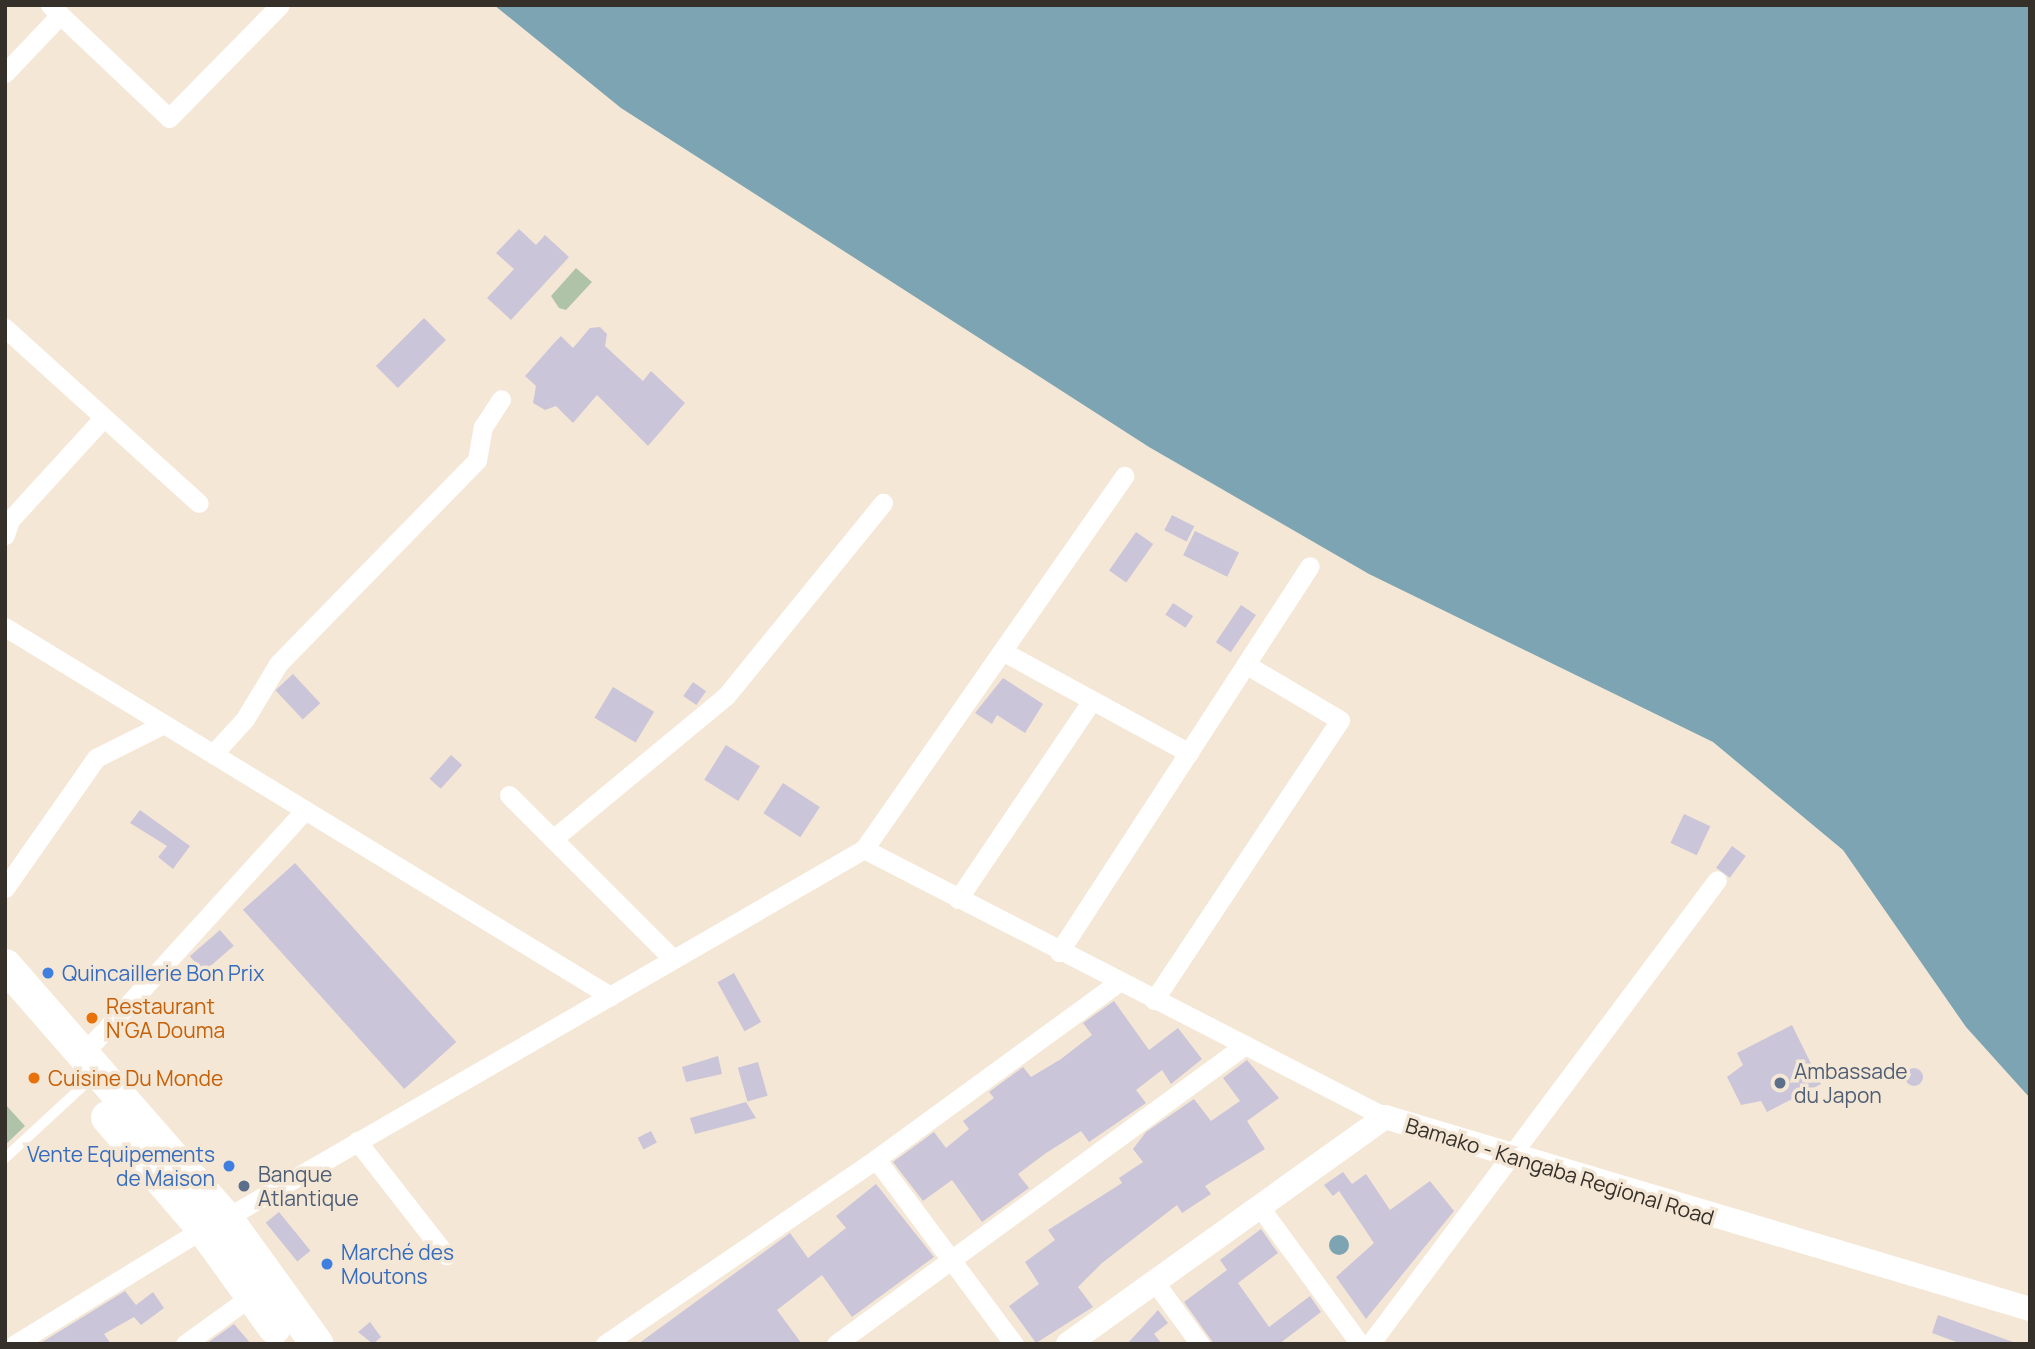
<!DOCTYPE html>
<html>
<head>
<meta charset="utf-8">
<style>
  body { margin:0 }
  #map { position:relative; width:2035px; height:1349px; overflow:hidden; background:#f5e7d6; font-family:Manrope,sans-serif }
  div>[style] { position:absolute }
  .green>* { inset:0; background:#afc3a9 }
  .water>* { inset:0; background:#7ca4b2 }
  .round { border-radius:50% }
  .building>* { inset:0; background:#cac5d9; transform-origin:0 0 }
  .service>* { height:10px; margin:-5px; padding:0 5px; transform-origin:5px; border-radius:5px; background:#fff }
  .minor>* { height:19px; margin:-9.5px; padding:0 9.5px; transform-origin:9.5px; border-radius:9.5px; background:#fff }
  .tertiary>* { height:24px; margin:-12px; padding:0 12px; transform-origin:12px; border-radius:12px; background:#fff }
  .trunk>* { height:33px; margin:-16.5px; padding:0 16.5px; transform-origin:16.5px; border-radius:16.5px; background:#fff }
  .dots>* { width:19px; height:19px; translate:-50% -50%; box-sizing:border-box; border:4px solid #f5e7d6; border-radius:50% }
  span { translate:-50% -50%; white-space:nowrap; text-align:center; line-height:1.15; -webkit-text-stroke:7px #f5e7d6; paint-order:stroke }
  .shop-label { font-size:21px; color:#366cbe }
  .left { translate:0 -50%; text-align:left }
  .right { translate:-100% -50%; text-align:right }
  .food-label { font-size:21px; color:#c56008 }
  .service-label { font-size:21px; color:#4e5e75 }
  .street-label { font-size:21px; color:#353029 }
  .frame { position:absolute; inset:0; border:7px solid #353029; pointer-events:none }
</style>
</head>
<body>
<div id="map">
  <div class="green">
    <i style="clip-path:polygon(576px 268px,592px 282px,566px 310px,559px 308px,551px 296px)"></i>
    <i style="clip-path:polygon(5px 1104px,25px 1126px,5px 1145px)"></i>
  </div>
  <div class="water">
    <i style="clip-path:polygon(494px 5px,2030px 5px,2030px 1098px,1966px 1027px,1843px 850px,1713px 742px,1369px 574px,1149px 447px,621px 108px)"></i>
    <i class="round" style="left:1329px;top:1235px;width:20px;height:20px"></i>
  </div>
  <div class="building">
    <i style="clip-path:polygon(519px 229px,536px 245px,545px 235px,569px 257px,511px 320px,487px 298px,514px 269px,496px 253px)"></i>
    <i style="left:424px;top:318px;width:31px;height:68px;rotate:45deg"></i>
    <i style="clip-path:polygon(600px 327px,607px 334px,605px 346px,643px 381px,651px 371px,685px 403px,648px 446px,597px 395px,573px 423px,556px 406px,545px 410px,533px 403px,536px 386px,525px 376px,555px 342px,561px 336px,573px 348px,590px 328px)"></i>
    <i style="left:1172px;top:515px;width:25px;height:17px;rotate:27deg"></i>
    <i style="left:1195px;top:531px;width:49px;height:27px;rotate:26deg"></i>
    <i style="left:1136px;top:532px;width:21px;height:47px;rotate:35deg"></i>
    <i style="left:1173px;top:603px;width:24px;height:14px;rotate:33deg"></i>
    <i style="left:1241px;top:605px;width:18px;height:45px;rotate:34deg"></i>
    <i style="left:293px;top:674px;width:40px;height:24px;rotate:47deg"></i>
    <i style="clip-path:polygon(1003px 678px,1043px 704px,1025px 733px,997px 715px,992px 724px,975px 713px)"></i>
    <i style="left:693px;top:682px;width:16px;height:17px;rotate:35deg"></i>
    <i style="left:613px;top:687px;width:48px;height:36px;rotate:31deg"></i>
    <i style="left:726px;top:745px;width:40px;height:41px;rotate:32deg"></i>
    <i style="left:451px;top:755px;width:15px;height:32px;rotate:42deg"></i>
    <i style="left:783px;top:783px;width:44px;height:36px;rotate:33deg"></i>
    <i style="clip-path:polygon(140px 810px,190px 846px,173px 869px,158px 857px,167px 846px,130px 823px)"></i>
    <i style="left:1684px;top:814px;width:29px;height:32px;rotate:25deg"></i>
    <i style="left:1732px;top:846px;width:17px;height:27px;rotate:36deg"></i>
    <i style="left:295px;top:863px;width:241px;height:70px;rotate:48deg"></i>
    <i style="left:220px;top:930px;width:21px;height:40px;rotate:49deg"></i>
    <i style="left:734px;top:973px;width:56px;height:19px;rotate:61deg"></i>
    <i style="clip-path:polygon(1114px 1001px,1149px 1050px,1178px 1028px,1202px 1059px,1171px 1084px,1162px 1070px,1136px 1090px,1146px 1103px,1089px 1142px,1081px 1131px,1046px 1153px,1018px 1174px,1029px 1188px,982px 1222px,952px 1180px,923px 1201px,893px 1162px,934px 1132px,946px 1148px,969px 1129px,963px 1121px,994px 1098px,989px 1092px,1023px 1067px,1031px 1077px,1061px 1059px,1092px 1035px,1083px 1023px)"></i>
    <i style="clip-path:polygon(1792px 1025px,1821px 1084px,1767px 1112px,1761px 1101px,1741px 1105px,1727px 1077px,1743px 1065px,1737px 1053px)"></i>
    <i style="clip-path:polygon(718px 1056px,722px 1074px,686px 1082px,682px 1067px)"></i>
    <i style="clip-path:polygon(1247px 1060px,1279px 1098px,1247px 1121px,1265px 1149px,1205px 1186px,1211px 1194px,1182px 1213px,1177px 1205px,1102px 1263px,1078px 1287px,1093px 1307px,1036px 1343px,1009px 1306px,1039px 1284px,1025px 1262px,1055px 1240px,1048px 1230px,1122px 1183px,1119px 1178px,1143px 1162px,1133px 1149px,1146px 1132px,1194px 1099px,1211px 1121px,1240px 1101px,1223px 1078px)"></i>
    <i style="left:758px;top:1062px;width:35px;height:21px;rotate:74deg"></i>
    <i class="round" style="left:1905px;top:1068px;width:18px;height:18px"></i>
    <i style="clip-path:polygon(746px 1102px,756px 1118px,695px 1134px,690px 1118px)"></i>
    <i style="left:651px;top:1131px;width:13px;height:15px;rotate:63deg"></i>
    <i style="clip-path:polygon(1343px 1172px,1352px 1184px,1366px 1174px,1390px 1210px,1430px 1181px,1454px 1211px,1366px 1319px,1336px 1277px,1374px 1243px,1339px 1191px,1333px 1196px,1324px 1185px)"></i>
    <i style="clip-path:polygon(876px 1184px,934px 1257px,852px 1317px,822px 1275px,777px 1310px,802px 1344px,638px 1344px,790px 1233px,808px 1258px,846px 1228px,836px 1216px)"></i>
    <i style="left:279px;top:1212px;width:50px;height:17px;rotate:51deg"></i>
    <i style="clip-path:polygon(1261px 1229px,1278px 1253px,1238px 1283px,1269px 1327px,1310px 1296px,1321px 1312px,1279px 1344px,1214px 1344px,1184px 1302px,1227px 1270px,1220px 1260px)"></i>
    <i style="clip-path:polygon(125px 1291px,136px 1305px,153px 1292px,164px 1308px,141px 1325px,134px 1317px,104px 1334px,111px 1344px,39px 1344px)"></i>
    <i style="clip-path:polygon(1158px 1310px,1168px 1323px,1154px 1334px,1162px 1344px,1127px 1344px)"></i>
    <i style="clip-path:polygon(1938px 1315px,2013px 1342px,2013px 1344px,1962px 1344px,1932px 1333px)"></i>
    <i style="clip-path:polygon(370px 1322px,381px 1337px,373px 1344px,358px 1332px)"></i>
    <i style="clip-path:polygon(234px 1324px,251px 1344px,206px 1344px)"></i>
  </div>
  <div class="service">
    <i style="left:5px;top:1158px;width:105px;rotate:-42.7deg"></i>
  </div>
  <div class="minor">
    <i style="left:50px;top:5px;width:164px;rotate:43.5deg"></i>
    <i style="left:169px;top:118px;width:158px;rotate:-45.5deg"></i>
    <i style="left:5px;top:73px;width:80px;rotate:-46.5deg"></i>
    <i style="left:5px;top:328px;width:261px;rotate:42.1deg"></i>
    <i style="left:5px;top:535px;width:16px;rotate:-72deg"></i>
    <i style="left:10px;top:520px;width:138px;rotate:-47.6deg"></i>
    <i style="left:5px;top:627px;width:709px;rotate:31.38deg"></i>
    <i style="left:1002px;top:651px;width:213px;rotate:28.6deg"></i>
    <i style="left:213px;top:754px;width:47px;rotate:-47.6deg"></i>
    <i style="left:245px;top:719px;width:64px;rotate:-59deg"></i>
    <i style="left:278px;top:664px;width:285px;rotate:-45.7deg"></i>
    <i style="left:477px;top:460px;width:34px;rotate:-80deg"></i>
    <i style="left:483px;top:427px;width:33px;rotate:-57deg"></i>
    <i style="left:509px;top:795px;width:232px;rotate:45deg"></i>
    <i style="left:553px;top:839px;width:224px;rotate:-39.6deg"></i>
    <i style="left:726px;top:696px;width:249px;rotate:-50.9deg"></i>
    <i style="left:864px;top:849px;width:455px;rotate:-55.1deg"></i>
    <i style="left:5px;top:888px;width:159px;rotate:-55deg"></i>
    <i style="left:96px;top:758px;width:76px;rotate:-26.6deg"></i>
    <i style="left:958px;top:899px;width:240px;rotate:-56deg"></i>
    <i style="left:1059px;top:952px;width:460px;rotate:-57deg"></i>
    <i style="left:1154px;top:1000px;width:336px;rotate:-56.4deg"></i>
    <i style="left:1340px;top:720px;width:108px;rotate:-149.4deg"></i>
    <i style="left:83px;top:1054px;width:330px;rotate:-47.7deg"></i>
    <i style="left:357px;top:1141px;width:145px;rotate:52deg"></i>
    <i style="left:876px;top:1159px;width:231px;rotate:53.3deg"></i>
    <i style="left:1259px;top:1206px;width:171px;rotate:53.8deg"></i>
    <i style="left:226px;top:1218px;width:737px;rotate:-30.04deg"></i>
    <i style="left:864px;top:849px;width:586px;rotate:27.22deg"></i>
    <i style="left:1154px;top:1281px;width:78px;rotate:53.9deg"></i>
    <i style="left:15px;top:1344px;width:220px;rotate:-31.5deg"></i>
    <i style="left:185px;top:1344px;width:80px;rotate:-35.9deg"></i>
    <i style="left:605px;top:1344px;width:328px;rotate:-34.3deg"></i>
    <i style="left:876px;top:1159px;width:298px;rotate:-36.1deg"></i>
    <i style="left:836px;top:1344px;width:507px;rotate:-36.17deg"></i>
    <i style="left:1370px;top:1344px;width:579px;rotate:-53.21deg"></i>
  </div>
  <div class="tertiary">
    <i style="left:1068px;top:1344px;width:390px;rotate:-35.6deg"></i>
    <i style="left:1385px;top:1117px;width:673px;rotate:16.58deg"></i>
  </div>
  <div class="trunk">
    <i style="left:5px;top:965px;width:336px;rotate:48.9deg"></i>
    <i style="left:226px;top:1218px;width:155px;rotate:54.2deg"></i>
    <i style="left:107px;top:1117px;width:148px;rotate:49.4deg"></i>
    <i style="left:203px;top:1229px;width:121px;rotate:54.1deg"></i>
  </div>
  <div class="dots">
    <i style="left:48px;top:973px;background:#3f7fe0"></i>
    <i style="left:92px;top:1018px;background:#e8710a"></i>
    <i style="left:34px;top:1078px;background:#e8710a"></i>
    <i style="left:1780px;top:1083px;background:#5c6f8a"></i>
    <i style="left:229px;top:1166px;background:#3f7fe0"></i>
    <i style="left:244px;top:1186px;background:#5c6f8a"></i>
    <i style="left:327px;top:1264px;background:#3f7fe0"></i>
  </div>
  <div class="shop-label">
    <span class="left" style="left:62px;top:973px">Quincaillerie Bon Prix</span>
    <span class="right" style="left:215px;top:1166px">Vente Equipements<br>de Maison</span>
    <span class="left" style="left:341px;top:1264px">Marché des<br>Moutons</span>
  </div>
  <div class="food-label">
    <span class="left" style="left:106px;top:1018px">Restaurant<br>N'GA Douma</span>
    <span class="left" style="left:48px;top:1078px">Cuisine Du Monde</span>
  </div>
  <div class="service-label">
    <span class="left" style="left:1794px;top:1083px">Ambassade<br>du Japon</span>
    <span class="left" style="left:258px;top:1186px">Banque<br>Atlantique</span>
  </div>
  <div class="street-label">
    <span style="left:1560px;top:1171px;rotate:17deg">Bamako - Kangaba Regional Road</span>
  </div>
  <div class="frame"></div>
</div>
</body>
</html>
